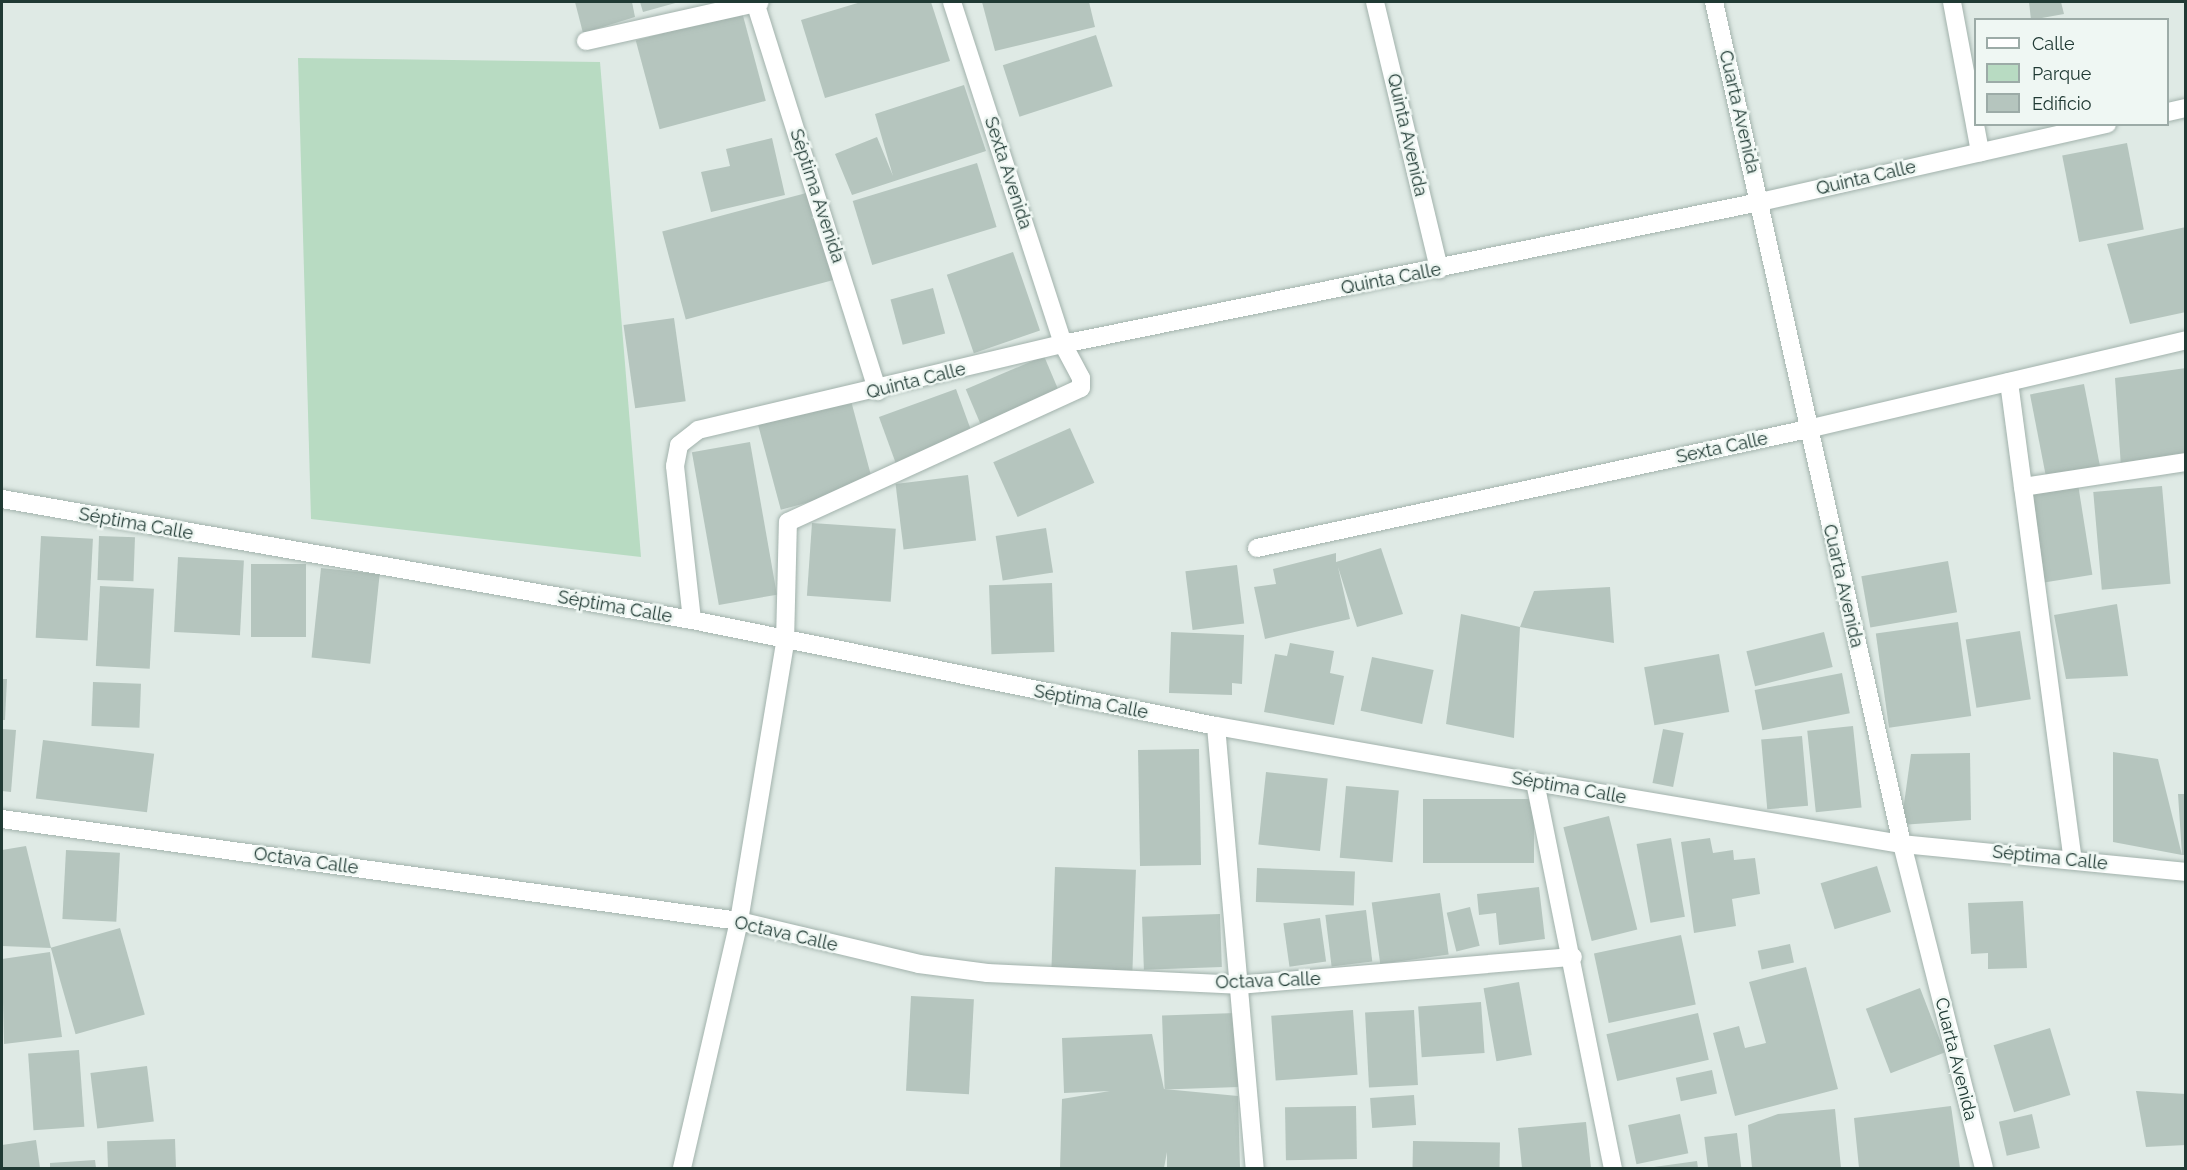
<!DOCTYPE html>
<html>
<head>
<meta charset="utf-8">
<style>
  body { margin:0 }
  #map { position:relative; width:2187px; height:1170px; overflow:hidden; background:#dfeae5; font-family:Raleway,sans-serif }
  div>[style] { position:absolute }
  .green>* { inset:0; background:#b8dbc2 }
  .building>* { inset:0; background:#b5c5be; transform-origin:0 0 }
  .roads { filter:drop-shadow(0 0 2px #a2b2ac) drop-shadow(0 0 2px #a2b2ac) }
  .lane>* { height:18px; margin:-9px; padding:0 9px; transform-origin:9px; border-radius:9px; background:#fff }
  .street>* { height:18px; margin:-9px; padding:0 9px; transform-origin:9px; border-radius:9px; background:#fff }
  span { translate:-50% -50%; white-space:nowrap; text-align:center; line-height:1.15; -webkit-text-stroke:5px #eff7f3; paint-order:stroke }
  .street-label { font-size:18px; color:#203a34 }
  .frame { position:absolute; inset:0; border:3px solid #203a34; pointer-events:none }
  .legend { position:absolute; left:1974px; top:18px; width:195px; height:108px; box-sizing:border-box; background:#eff7f3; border:2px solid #9caba7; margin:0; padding:8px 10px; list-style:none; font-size:18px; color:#203a34 }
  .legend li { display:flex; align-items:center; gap:12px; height:30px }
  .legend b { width:30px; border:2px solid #9caba7 }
</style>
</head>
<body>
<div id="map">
  <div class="green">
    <i style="clip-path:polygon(298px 58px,600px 62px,641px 557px,311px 519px)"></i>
  </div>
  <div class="building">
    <i style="clip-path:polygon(575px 2px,632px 2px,635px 17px,583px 33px)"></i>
    <i style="clip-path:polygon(640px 2px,679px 2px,643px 12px)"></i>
    <i style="clip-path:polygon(861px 2px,931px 2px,950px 61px,825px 98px,801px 20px)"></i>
    <i style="clip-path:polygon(982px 2px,1089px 2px,1095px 27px,995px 51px)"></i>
    <i style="clip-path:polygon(2029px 2px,2061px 2px,2064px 14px,2031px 20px)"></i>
    <i style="left:742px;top:12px;width:92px;height:110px;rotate:75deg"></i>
    <i style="left:1096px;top:35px;width:54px;height:98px;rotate:72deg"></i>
    <i style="clip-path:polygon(964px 85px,986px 151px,852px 195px,835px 154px,877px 137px,893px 176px,875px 114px)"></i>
    <i style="clip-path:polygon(772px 138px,785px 195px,711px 212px,701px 172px,730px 166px,726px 149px)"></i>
    <i style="left:2127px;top:143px;width:88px;height:66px;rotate:79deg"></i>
    <i style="left:977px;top:163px;width:67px;height:130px;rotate:73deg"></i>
    <i style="left:810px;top:192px;width:91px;height:153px;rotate:75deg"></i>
    <i style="clip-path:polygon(2186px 227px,2186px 312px,2130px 324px,2107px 244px)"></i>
    <i style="left:1013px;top:252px;width:83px;height:70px;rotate:71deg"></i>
    <i style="left:933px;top:288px;width:47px;height:44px;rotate:75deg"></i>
    <i style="left:674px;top:318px;width:84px;height:51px;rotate:82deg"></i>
    <i style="left:1044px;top:356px;width:41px;height:85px;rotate:67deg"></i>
    <i style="clip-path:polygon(2186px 368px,2186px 456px,2121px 467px,2115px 378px)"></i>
    <i style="left:2084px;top:384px;width:85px;height:55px;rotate:79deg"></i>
    <i style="left:956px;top:389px;width:49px;height:82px;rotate:70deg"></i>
    <i style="left:850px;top:397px;width:91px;height:96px;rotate:75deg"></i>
    <i style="left:1070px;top:428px;width:60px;height:84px;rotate:66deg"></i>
    <i style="left:750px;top:442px;width:155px;height:59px;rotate:80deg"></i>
    <i style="left:968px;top:475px;width:66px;height:73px;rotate:83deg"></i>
    <i style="left:2078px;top:484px;width:92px;height:52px;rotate:81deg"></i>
    <i style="left:2162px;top:486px;width:98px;height:69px;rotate:85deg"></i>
    <i style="left:812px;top:523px;width:84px;height:73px;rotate:4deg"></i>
    <i style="left:1046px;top:528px;width:45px;height:51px;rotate:81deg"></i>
    <i style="left:41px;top:536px;width:52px;height:102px;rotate:3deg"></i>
    <i style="left:99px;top:536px;width:36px;height:44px;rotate:2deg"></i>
    <i style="clip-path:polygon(1381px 548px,1403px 614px,1357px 627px,1338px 567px,1350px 619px,1265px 639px,1254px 587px,1276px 584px,1273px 569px,1336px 553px,1336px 562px)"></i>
    <i style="left:178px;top:557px;width:66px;height:75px;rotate:3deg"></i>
    <i style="left:1948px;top:561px;width:52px;height:88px;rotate:80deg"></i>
    <i style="left:251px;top:564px;width:55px;height:73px"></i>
    <i style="left:1237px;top:565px;width:59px;height:52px;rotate:83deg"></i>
    <i style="left:321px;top:568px;width:59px;height:90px;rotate:6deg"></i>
    <i style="left:1052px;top:583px;width:69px;height:63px;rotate:88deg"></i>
    <i style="left:100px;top:586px;width:54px;height:80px;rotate:3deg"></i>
    <i style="clip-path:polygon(1610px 587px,1614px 643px,1520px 627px,1514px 738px,1446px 724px,1461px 614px,1520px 627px,1534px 591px)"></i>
    <i style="clip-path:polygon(2117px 604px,2128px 676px,2066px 679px,2054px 615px)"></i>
    <i style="left:1958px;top:622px;width:95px;height:83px;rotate:82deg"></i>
    <i style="left:2020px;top:631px;width:69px;height:55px;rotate:81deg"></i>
    <i style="clip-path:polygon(1171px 632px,1244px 635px,1242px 684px,1232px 683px,1232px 695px,1169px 693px)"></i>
    <i style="left:1824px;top:632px;width:36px;height:80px;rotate:76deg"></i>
    <i style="clip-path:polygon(1290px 643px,1334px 651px,1330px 673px,1344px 676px,1334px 725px,1264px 712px,1275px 654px,1287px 656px)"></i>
    <i style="left:1719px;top:654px;width:59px;height:76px;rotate:80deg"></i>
    <i style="left:1372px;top:657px;width:63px;height:55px;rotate:12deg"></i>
    <i style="left:1842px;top:673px;width:41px;height:89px;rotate:79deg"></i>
    <i style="clip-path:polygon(2px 679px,7px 679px,5px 720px,2px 720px)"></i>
    <i style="left:93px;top:682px;width:48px;height:44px;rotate:2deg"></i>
    <i style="left:1853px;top:726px;width:82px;height:46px;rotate:84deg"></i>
    <i style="clip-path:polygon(2px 729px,16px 730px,11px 792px,2px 791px)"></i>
    <i style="left:1663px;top:729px;width:21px;height:55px;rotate:11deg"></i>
    <i style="left:1802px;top:736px;width:70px;height:41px;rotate:85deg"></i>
    <i style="left:43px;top:740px;width:112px;height:59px;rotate:7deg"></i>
    <i style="left:1199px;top:749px;width:116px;height:61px;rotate:89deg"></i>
    <i style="clip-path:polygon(2113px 752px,2158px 759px,2182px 855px,2178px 794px,2186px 794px,2186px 855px,2182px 855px,2113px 842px)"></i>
    <i style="clip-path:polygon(1970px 753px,1971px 820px,1901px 825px,1911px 754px)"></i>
    <i style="left:1266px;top:772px;width:62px;height:73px;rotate:6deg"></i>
    <i style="left:1346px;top:786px;width:53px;height:72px;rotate:5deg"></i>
    <i style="left:1423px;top:799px;width:111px;height:64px"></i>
    <i style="left:1609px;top:816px;width:117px;height:47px;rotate:76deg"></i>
    <i style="left:1671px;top:838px;width:80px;height:35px;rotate:80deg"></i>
    <i style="clip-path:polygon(1710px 838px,1713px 853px,1733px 850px,1734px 860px,1755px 858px,1760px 894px,1732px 899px,1736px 926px,1694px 933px,1681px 842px)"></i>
    <i style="clip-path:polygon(26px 846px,51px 948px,2px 946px,2px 850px)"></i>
    <i style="left:66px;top:850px;width:54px;height:69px;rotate:3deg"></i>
    <i style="left:1877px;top:866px;width:48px;height:59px;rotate:73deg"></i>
    <i style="left:1055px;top:867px;width:81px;height:106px;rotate:2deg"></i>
    <i style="left:1257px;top:868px;width:98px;height:34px;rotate:2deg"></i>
    <i style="clip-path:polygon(1539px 887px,1545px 939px,1499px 945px,1496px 913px,1479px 915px,1477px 894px)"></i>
    <i style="left:1440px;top:893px;width:62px;height:69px;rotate:82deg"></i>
    <i style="clip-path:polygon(2023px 901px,2027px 968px,1988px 969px,1988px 953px,1971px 954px,1968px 903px)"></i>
    <i style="left:1470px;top:907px;width:40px;height:24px;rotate:76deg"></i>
    <i style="left:1366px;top:910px;width:52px;height:41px;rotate:83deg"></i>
    <i style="left:1220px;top:914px;width:53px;height:78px;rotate:88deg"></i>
    <i style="left:1320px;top:918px;width:44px;height:37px;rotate:82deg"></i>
    <i style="left:120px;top:928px;width:90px;height:72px;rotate:74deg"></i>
    <i style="left:1681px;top:935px;width:71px;height:89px;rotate:78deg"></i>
    <i style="left:1790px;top:944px;width:19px;height:33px;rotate:78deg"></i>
    <i style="clip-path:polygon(50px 952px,62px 1037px,4px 1044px,2px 959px)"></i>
    <i style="clip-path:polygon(1806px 967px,1838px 1089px,1735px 1116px,1713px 1033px,1739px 1026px,1745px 1048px,1766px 1043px,1749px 982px)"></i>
    <i style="left:1519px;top:982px;width:74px;height:36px;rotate:80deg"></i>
    <i style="left:1920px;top:988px;width:69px;height:58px;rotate:69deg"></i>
    <i style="left:911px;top:996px;width:63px;height:95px;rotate:3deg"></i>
    <i style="left:1481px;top:1002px;width:51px;height:63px;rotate:86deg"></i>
    <i style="left:1353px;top:1010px;width:65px;height:82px;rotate:86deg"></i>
    <i style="left:1414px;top:1010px;width:75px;height:49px;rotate:87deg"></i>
    <i style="left:1236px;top:1013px;width:74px;height:74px;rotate:88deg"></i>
    <i style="left:1698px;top:1013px;width:48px;height:94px;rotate:77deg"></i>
    <i style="left:2050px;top:1028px;width:70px;height:59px;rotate:73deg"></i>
    <i style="clip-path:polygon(1152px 1034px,1164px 1089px,1238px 1096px,1240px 1168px,1167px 1168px,1167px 1152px,1164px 1168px,1060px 1168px,1062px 1099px,1110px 1091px,1064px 1093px,1062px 1038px)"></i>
    <i style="left:79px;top:1050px;width:77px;height:51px;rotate:86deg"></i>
    <i style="left:147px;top:1066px;width:56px;height:57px;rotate:83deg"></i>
    <i style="left:1712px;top:1070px;width:24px;height:37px;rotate:78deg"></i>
    <i style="clip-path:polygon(2136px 1091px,2186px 1094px,2186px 1145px,2146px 1147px)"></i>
    <i style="left:1414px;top:1095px;width:30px;height:44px;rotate:86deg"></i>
    <i style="left:1356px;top:1106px;width:53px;height:71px;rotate:89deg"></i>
    <i style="clip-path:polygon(1951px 1106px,1960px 1168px,1859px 1168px,1854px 1118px)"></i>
    <i style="clip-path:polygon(1835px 1109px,1841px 1168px,1752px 1168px,1748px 1125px,1778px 1114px)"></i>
    <i style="left:1680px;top:1114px;width:40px;height:53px;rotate:78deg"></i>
    <i style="left:2032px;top:1114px;width:35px;height:34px;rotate:77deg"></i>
    <i style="clip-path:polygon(1586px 1122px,1591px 1168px,1522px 1168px,1518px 1128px)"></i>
    <i style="left:1737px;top:1133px;width:35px;height:33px;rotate:83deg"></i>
    <i style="left:175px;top:1139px;width:29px;height:68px;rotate:88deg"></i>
    <i style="clip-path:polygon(36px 1140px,40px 1168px,2px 1168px,2px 1145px)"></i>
    <i style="left:1413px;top:1141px;width:87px;height:27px;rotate:1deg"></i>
    <i style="clip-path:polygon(95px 1160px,96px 1168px,50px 1168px,50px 1163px)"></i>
    <i style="clip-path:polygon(1697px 1161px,1698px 1168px,1654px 1168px,1654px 1167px)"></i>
  </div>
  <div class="roads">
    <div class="lane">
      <i style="left:2009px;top:382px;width:481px;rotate:82.4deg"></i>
      <i style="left:2023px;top:487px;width:165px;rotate:-8.7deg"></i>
      <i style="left:785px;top:642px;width:120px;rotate:-88.6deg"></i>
      <i style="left:788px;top:522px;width:322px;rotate:-24.6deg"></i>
      <i style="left:1081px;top:388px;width:10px;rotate:-90deg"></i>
      <i style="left:1081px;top:378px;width:38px;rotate:-118deg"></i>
    </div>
    <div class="street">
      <i style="left:755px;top:2px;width:408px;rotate:72.5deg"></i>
      <i style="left:952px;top:2px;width:360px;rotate:72deg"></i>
      <i style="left:1375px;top:2px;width:275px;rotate:76.5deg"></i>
      <i style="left:1714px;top:2px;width:863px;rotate:77.41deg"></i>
      <i style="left:1902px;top:844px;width:334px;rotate:75.8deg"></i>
      <i style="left:1952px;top:2px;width:153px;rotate:79.4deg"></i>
      <i style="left:586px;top:41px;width:178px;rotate:-12.6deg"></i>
      <i style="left:2168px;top:112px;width:18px;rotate:-13deg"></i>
      <i style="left:2px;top:499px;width:701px;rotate:9.95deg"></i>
      <i style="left:692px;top:620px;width:535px;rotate:11.44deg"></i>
      <i style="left:1216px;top:726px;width:324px;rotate:10deg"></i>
      <i style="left:1535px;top:782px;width:372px;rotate:9.6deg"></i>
      <i style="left:1902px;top:844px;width:285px;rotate:5.6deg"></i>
      <i style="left:1257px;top:548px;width:564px;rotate:-12.19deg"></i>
      <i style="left:1808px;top:429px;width:388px;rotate:-13.2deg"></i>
      <i style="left:692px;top:620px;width:155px;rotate:-96.3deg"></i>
      <i style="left:675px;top:466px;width:21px;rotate:-79deg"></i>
      <i style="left:679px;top:445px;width:24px;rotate:-38deg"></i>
      <i style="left:698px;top:430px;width:375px;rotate:-13.3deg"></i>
      <i style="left:1063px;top:344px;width:711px;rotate:-11.52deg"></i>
      <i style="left:1760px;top:202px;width:356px;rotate:-12.7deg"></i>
      <i style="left:1216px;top:726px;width:444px;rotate:85deg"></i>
      <i style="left:1535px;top:782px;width:394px;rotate:78.6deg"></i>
      <i style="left:2px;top:819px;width:744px;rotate:7.88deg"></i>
      <i style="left:739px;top:921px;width:185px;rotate:13.4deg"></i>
      <i style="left:919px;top:964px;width:69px;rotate:7.5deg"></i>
      <i style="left:987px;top:973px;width:251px;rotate:2.7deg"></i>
      <i style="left:1238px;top:985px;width:336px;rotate:-4.8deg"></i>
      <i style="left:682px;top:1168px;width:253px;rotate:-77deg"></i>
      <i style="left:739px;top:921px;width:283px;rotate:-80.6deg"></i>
    </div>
  </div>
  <div class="street-label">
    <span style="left:1739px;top:112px;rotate:77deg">Cuarta Avenida</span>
    <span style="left:1407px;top:135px;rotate:77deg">Quinta Avenida</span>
    <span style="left:1008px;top:173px;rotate:72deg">Sexta Avenida</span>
    <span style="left:1866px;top:178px;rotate:-13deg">Quinta Calle</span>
    <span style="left:817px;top:196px;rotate:72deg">Séptima Avenida</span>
    <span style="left:1391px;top:279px;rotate:-11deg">Quinta Calle</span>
    <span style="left:916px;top:381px;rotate:-14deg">Quinta Calle</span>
    <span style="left:1722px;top:448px;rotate:-12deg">Sexta Calle</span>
    <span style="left:136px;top:524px;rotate:10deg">Séptima Calle</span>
    <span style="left:1843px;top:586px;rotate:77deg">Cuarta Avenida</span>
    <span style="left:615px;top:607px;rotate:10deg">Séptima Calle</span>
    <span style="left:1091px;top:702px;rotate:11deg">Séptima Calle</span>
    <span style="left:1569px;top:788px;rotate:10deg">Séptima Calle</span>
    <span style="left:2050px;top:858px;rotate:6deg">Séptima Calle</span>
    <span style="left:306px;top:861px;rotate:8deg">Octava Calle</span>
    <span style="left:786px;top:934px;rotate:13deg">Octava Calle</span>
    <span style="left:1268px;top:981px;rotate:-2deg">Octava Calle</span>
    <span style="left:1956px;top:1059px;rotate:76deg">Cuarta Avenida</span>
  </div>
  <div class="frame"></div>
  <ul class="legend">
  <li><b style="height:8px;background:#fff"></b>Calle</li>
  <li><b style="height:16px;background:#b8dbc2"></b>Parque</li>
  <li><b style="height:16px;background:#b5c5be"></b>Edificio</li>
  </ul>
</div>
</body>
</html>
